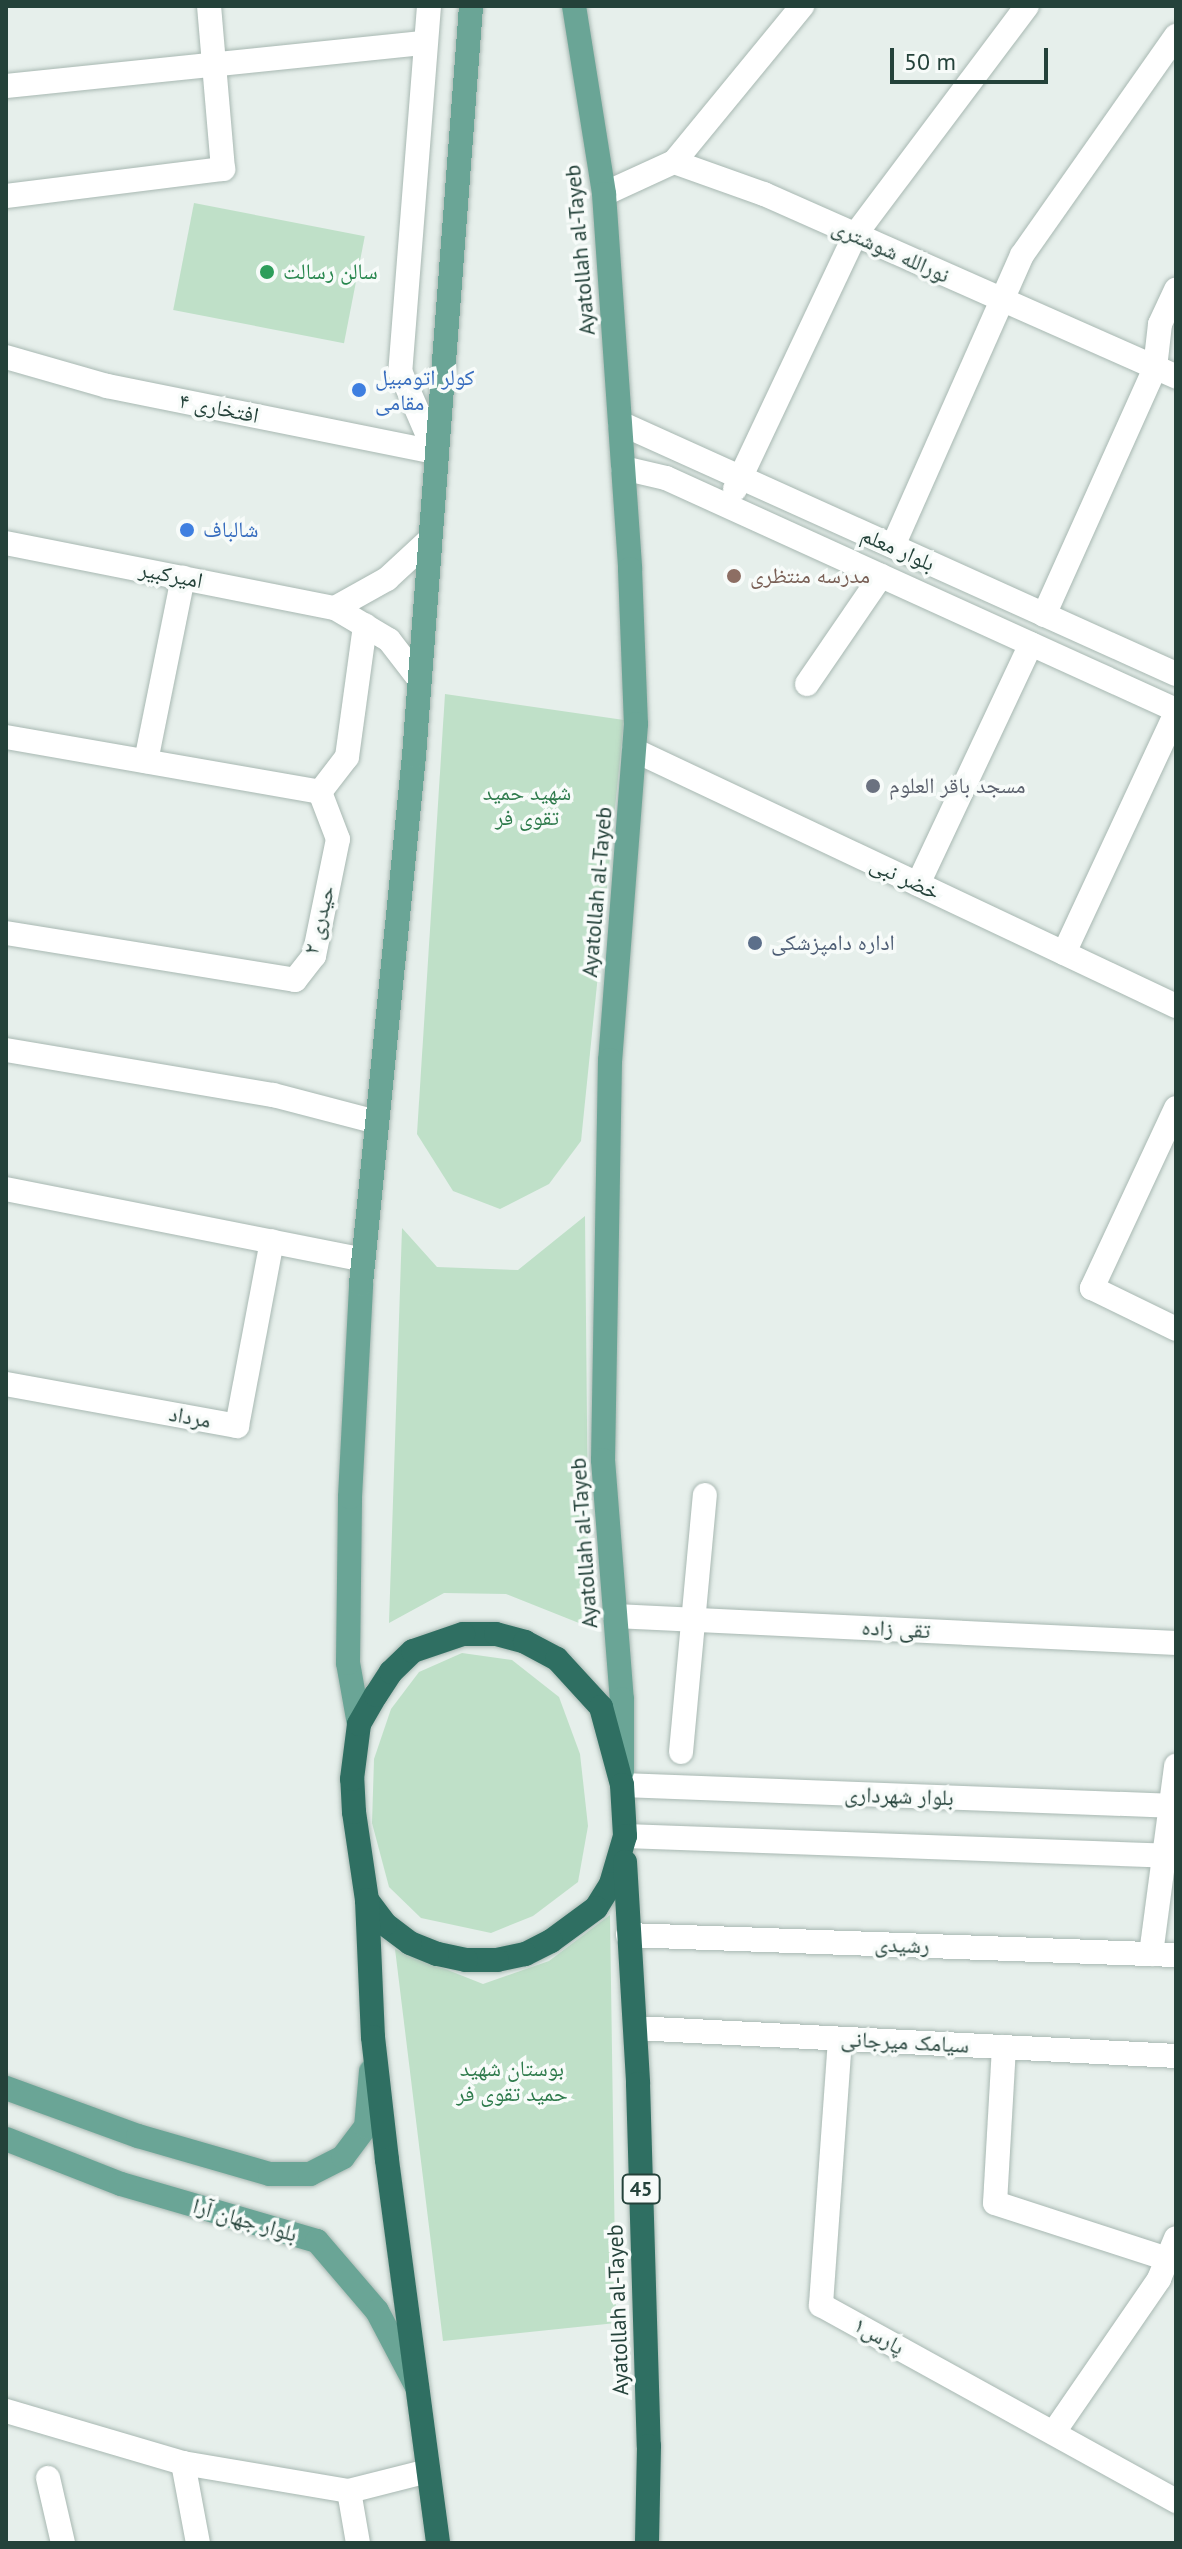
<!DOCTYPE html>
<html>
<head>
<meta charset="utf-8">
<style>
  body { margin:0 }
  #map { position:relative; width:1182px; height:2549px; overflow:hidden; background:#e6efeb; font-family:"PT Sans","Noto Naskh Arabic",sans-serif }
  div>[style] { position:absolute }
  .green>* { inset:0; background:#bfe0c8; transform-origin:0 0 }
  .roads { filter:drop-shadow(0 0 2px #a8b8b2) drop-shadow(0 0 2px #a8b8b2) }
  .minor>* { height:24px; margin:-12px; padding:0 12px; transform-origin:12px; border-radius:12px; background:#fff }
  .major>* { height:24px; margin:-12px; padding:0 12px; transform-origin:12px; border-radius:12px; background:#6aa596 }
  .highway>* { height:24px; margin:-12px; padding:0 12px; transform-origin:12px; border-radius:12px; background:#2f6f62 }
  .dots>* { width:22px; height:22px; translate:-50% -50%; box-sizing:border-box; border:4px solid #f7fbf9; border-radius:50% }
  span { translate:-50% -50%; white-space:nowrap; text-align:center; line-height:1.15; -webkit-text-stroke:7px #f7fbf9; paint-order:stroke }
  .shield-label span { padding:2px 6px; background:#f7fbf9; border:2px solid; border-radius:6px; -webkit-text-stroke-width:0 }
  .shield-label { font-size:20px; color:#24423a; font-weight:700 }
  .street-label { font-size:22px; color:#24423a }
  .leisure-label { font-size:22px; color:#27864d }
  .left { translate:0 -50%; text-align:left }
  .shop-label { font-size:22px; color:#366cbe }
  .education-label { font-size:22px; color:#785e54 }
  .worship-label { font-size:22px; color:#5b616d }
  .park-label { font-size:22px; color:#2d7a4b }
  .service-label { font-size:22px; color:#4e5e75 }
  .frame { position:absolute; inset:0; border:8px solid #24423a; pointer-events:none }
  .scale { position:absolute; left:890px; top:48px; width:158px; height:36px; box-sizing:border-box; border:4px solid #24423a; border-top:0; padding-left:10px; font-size:24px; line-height:28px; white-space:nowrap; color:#24423a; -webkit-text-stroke:6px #f7fbf9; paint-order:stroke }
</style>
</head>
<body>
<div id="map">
  <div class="green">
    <i style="left:194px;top:203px;width:174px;height:109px;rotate:11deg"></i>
    <i style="clip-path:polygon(445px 694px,624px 720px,581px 1141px,549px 1184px,500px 1209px,453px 1191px,417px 1134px)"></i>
    <i style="clip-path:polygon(585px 1216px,589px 1627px,506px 1594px,444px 1593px,389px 1623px,402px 1228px,437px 1267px,518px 1270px)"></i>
    <i style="clip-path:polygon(462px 1653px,512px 1660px,559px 1697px,580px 1754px,588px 1826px,578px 1882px,533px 1916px,491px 1933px,421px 1918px,389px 1887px,372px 1823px,374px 1759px,391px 1709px,419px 1672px)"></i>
    <i style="clip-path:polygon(610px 1915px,616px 2323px,443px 2341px,395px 1949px,483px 1984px,549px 1961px)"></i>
  </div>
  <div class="roads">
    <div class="minor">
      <i style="left:429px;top:6px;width:366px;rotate:94.5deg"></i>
      <i style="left:400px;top:371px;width:88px;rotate:66.6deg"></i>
      <i style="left:6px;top:86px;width:421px;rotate:-5.9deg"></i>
      <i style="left:674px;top:162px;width:202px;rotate:-50.6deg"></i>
      <i style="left:604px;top:194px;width:77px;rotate:-24.6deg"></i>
      <i style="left:674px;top:162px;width:96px;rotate:19.6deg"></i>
      <i style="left:764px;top:194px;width:451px;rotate:23.9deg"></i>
      <i style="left:6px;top:196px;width:219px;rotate:-7.1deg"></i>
      <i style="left:223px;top:169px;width:164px;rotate:-94.9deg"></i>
      <i style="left:6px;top:357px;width:105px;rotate:16deg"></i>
      <i style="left:107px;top:386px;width:335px;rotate:11.4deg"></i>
      <i style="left:620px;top:423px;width:610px;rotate:24.3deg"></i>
      <i style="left:623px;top:468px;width:44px;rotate:13.1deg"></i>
      <i style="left:666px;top:478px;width:560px;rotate:24.46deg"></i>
      <i style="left:735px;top:489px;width:281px;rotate:-64.7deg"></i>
      <i style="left:855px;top:235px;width:286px;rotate:-53.1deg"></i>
      <i style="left:6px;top:543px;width:335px;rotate:11.2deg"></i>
      <i style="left:893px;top:546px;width:318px;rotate:-66.1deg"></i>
      <i style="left:1022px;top:255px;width:268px;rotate:-54.9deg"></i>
      <i style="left:1044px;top:615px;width:271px;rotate:-65.8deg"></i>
      <i style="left:1155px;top:368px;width:44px;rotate:-83.5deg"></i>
      <i style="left:1160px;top:324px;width:38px;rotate:-65deg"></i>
      <i style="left:419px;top:679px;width:49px;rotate:-127.6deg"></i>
      <i style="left:389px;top:640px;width:63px;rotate:-149.3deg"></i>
      <i style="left:335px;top:608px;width:60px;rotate:-29.1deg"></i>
      <i style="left:387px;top:579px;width:56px;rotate:-42.8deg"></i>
      <i style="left:807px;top:684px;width:131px;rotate:-55.6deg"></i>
      <i style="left:6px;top:737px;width:319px;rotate:9.9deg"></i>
      <i style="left:634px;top:750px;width:599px;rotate:25.28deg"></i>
      <i style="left:146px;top:761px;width:187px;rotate:-78.6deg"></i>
      <i style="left:320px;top:792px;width:44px;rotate:-52.4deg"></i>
      <i style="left:347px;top:757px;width:133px;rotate:-82.2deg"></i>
      <i style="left:918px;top:884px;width:265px;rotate:-64.8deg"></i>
      <i style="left:6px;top:933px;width:293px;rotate:9.2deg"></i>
      <i style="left:295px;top:980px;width:31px;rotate:-52deg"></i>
      <i style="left:314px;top:956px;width:119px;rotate:-78.4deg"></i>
      <i style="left:338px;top:839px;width:50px;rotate:-111deg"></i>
      <i style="left:1064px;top:953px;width:265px;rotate:-65deg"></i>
      <i style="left:6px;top:1050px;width:271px;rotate:9.6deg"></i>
      <i style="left:273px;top:1095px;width:107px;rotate:14.6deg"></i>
      <i style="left:1176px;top:1108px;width:199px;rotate:115deg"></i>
      <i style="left:1092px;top:1288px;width:93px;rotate:26deg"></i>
      <i style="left:6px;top:1189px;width:364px;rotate:11.2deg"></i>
      <i style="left:6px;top:1384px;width:235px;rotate:10.3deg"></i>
      <i style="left:237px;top:1426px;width:188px;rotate:-79.3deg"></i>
      <i style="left:615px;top:1616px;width:562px;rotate:2.76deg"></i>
      <i style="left:681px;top:1752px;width:258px;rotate:-84.7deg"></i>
      <i style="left:622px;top:1785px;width:554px;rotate:2.17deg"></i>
      <i style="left:625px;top:1836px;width:551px;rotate:2.08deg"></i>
      <i style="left:628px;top:1935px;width:548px;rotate:2.09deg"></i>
      <i style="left:1151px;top:1954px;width:190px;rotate:-82.4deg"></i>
      <i style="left:635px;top:2028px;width:542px;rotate:2.96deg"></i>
      <i style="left:840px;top:2039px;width:267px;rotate:94.1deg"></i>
      <i style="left:821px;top:2305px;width:406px;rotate:28.9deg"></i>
      <i style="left:1004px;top:2047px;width:156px;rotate:93.3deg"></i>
      <i style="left:995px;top:2203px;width:181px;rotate:18deg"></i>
      <i style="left:6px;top:2411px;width:184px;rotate:16.4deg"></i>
      <i style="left:183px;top:2463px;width:168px;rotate:9.6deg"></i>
      <i style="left:349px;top:2491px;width:81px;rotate:-14.2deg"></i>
      <i style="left:1054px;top:2432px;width:186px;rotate:-55.5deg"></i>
      <i style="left:1159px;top:2279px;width:44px;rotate:-67.5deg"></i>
      <i style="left:183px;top:2463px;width:81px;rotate:79.4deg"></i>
      <i style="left:48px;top:2478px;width:67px;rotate:77deg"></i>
      <i style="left:349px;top:2491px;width:53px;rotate:80.2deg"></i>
    </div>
    <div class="major">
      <i style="left:574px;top:6px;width:190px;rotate:80.9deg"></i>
      <i style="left:604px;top:194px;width:376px;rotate:86deg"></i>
      <i style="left:630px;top:569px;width:155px;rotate:87.8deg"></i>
      <i style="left:636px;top:724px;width:337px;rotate:94.4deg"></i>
      <i style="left:610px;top:1060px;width:400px;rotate:91deg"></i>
      <i style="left:603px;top:1460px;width:240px;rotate:85.5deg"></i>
      <i style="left:622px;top:1699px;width:72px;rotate:90deg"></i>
      <i style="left:359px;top:1724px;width:62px;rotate:-100.2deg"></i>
      <i style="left:348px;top:1663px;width:166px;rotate:-89.3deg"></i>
      <i style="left:350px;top:1497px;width:213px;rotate:-87deg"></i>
      <i style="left:361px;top:1284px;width:531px;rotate:-84.27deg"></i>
      <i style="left:414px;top:756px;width:752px;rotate:-85.65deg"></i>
      <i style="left:6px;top:2088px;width:140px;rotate:20deg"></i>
      <i style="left:138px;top:2136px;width:137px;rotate:16.1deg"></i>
      <i style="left:270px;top:2174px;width:40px"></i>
      <i style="left:310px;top:2174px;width:37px;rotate:-27deg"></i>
      <i style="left:343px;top:2157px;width:38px;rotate:-53deg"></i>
      <i style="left:366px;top:2127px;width:56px;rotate:-84.9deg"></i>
      <i style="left:6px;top:2139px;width:123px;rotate:21.4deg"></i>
      <i style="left:121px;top:2184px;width:204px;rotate:16.2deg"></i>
      <i style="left:317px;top:2241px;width:92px;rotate:49.4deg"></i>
      <i style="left:377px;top:2311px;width:86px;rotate:62.2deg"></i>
    </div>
    <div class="highway">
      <i style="left:463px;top:1634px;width:33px"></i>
      <i style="left:496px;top:1634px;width:30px;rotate:15deg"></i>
      <i style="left:525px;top:1642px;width:36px;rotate:28deg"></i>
      <i style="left:557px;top:1659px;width:65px;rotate:47.5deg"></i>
      <i style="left:601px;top:1707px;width:81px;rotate:74.9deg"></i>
      <i style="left:622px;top:1785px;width:51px;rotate:86.6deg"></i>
      <i style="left:625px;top:1836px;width:50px;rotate:106.3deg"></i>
      <i style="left:611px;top:1884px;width:28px;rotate:122deg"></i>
      <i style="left:596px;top:1908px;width:56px;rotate:143.7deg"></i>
      <i style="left:551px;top:1941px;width:29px;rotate:153deg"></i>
      <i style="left:525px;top:1954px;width:29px;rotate:168deg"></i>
      <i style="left:497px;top:1960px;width:31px;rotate:180deg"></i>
      <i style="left:466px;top:1960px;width:30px;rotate:-168deg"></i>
      <i style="left:437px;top:1954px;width:29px;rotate:-158deg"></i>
      <i style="left:410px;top:1943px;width:31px;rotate:-143deg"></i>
      <i style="left:385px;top:1924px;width:30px;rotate:-127deg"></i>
      <i style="left:367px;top:1900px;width:89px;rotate:-98.4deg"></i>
      <i style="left:354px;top:1812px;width:33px;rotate:-93deg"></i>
      <i style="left:352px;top:1779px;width:55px;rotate:-82.7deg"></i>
      <i style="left:359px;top:1724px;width:34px;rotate:-60deg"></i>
      <i style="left:376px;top:1695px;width:27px;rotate:-57deg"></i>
      <i style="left:391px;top:1672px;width:30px;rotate:-44deg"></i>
      <i style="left:413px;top:1651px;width:53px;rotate:-18.8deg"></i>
      <i style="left:625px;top:1862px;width:222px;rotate:86.6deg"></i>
      <i style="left:638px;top:2084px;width:362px;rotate:88.3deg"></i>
      <i style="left:649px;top:2446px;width:97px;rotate:91.2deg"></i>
      <i style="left:367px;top:1900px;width:137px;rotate:87.5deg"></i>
      <i style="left:373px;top:2037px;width:124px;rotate:83.5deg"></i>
      <i style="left:387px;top:2160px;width:386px;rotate:82.4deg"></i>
    </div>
  </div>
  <div class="dots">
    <i style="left:267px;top:272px;background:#2e9e5b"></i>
    <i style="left:359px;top:390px;background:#3f7fe0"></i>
    <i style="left:187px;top:530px;background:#3f7fe0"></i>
    <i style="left:734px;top:576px;background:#8d6e63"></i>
    <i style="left:873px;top:786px;background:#6b7280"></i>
    <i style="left:755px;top:943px;background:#5c6f8a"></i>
  </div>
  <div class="shield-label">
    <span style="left:641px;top:2189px">45</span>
  </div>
  <div class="street-label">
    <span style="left:580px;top:250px;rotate:-95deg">Ayatollah al-Tayeb</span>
    <span style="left:891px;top:251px;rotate:24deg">نورالله شوشتری</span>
    <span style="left:219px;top:408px;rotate:11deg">افتخاری ۴</span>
    <span style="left:898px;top:549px;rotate:24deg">بلوار معلم</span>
    <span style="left:171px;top:575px;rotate:11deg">امیرکبیر</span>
    <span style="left:905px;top:878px;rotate:25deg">خضر نبی</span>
    <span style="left:597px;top:892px;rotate:-85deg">Ayatollah al-Tayeb</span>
    <span style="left:319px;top:920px;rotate:-76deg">حیدری ۲</span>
    <span style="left:190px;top:1417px;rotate:10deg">مرداد</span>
    <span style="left:584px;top:1543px;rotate:-94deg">Ayatollah al-Tayeb</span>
    <span style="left:896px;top:1629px;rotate:3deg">تقی زاده</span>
    <span style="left:899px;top:1796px;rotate:2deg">بلوار شهرداری</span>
    <span style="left:902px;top:1945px;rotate:2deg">رشیدی</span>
    <span style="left:905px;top:2042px;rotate:3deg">سیامک میرجانی</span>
    <span style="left:245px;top:2220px;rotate:16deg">بلوار جهان آرا</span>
    <span style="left:618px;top:2310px;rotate:-92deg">Ayatollah al-Tayeb</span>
    <span style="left:879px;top:2336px;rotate:29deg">پارس۱</span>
  </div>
  <div class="leisure-label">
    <span class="left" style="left:283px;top:272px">سالن رسالت</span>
  </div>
  <div class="shop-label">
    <span class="left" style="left:375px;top:390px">کولر اتومبیل<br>مقامی</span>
    <span class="left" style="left:203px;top:530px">شالباف</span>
  </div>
  <div class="education-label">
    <span class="left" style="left:750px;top:576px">مدرسه منتظری</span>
  </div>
  <div class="worship-label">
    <span class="left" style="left:889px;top:786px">مسجد باقر العلوم</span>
  </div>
  <div class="park-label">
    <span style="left:527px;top:805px">شهید حمید<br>تقوی فر</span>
    <span style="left:512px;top:2081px">بوستان شهید<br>حمید تقوی فر</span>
  </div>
  <div class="service-label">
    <span class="left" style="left:771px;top:943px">اداره دامپزشکی</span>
  </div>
  <div class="frame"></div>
  <div class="scale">50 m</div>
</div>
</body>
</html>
